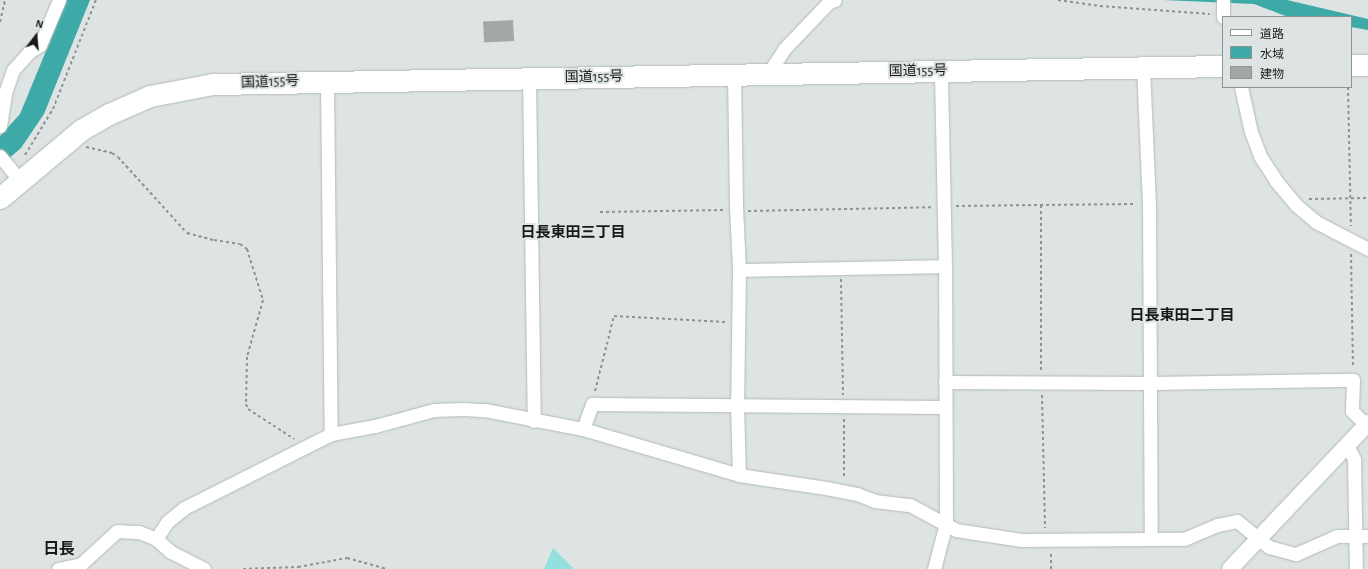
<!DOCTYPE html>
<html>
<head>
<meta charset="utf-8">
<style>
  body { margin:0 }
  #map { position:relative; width:1368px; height:569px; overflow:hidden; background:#dee4e4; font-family:"Alegreya Sans","Noto Sans JP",sans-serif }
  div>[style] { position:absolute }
  .green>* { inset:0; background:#92e1df }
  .water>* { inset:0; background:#3daaa8 }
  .building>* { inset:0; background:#a2a7a7; transform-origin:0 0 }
  .path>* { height:2px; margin-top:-1px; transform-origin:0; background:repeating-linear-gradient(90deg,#8e9292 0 3px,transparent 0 6px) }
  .roads { filter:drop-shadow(0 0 1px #b3b9b9) drop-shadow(0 0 1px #b3b9b9) }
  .minor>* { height:13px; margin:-6.5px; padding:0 6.5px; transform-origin:6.5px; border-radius:6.5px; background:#fff }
  .tertiary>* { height:16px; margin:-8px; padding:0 8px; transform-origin:8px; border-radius:8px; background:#fff }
  .trunk>* { height:21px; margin:-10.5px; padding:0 10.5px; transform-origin:10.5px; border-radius:10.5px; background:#fff }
  span { translate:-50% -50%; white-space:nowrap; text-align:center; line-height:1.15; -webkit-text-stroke:4px #dee4e4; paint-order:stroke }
  .street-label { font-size:14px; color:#181a1a }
  .neighbourhood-label { font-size:15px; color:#181a1a; font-weight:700 }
  .quarter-label { font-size:16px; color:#181a1a; font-weight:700 }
  .legend { position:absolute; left:1222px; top:16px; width:130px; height:72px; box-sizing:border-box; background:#dee4e4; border:1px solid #8f9393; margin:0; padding:5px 7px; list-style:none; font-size:12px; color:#181a1a }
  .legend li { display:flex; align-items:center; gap:8px; height:20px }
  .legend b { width:20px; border:1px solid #8f9393 }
  .north { position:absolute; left:16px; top:16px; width:40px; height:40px; -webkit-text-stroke:3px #dee4e4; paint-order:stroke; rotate:16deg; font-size:11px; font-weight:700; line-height:16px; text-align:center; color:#181a1a }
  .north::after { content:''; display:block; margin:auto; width:14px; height:18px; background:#181a1a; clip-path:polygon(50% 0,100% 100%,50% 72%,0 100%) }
</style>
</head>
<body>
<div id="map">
  <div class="green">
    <i style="clip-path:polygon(553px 548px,574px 569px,544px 569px)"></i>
  </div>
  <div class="water">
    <i style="clip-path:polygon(67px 0,90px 0,44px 114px,21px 148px,0 166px,0 136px,20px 114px)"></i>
    <i style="clip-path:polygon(1163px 0,1287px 0,1368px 19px,1368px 30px,1351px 27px,1351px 17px,1288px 17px,1254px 4px)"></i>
  </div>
  <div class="building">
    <i style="left:513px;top:20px;width:21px;height:30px;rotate:87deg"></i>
  </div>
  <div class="path">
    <i style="left:1058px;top:0;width:42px;rotate:8.1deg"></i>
    <i style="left:1100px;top:6px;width:110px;rotate:4.2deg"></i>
    <i style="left:0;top:22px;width:23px;rotate:-77deg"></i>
    <i style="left:1348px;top:87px;width:139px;rotate:88.8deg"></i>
    <i style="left:86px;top:147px;width:27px;rotate:13deg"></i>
    <i style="left:112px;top:153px;width:7px;rotate:34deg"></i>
    <i style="left:118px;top:157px;width:103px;rotate:47.8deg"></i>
    <i style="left:187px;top:233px;width:28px;rotate:15deg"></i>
    <i style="left:214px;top:240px;width:26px;rotate:9deg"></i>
    <i style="left:240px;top:244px;width:9px;rotate:36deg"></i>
    <i style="left:247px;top:249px;width:53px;rotate:72.6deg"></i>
    <i style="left:263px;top:300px;width:59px;rotate:105.7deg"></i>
    <i style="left:247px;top:357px;width:47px;rotate:91.2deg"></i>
    <i style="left:246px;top:404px;width:5px;rotate:68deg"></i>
    <i style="left:248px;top:409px;width:55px;rotate:33.1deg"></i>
    <i style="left:25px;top:155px;width:54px;rotate:-58.7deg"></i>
    <i style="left:53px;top:109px;width:117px;rotate:-68.5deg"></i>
    <i style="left:1309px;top:199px;width:59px;rotate:-1deg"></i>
    <i style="left:1041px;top:205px;width:165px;rotate:90deg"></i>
    <i style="left:956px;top:206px;width:180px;rotate:-0.6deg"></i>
    <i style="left:748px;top:211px;width:184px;rotate:-1.2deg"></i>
    <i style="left:600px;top:212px;width:124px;rotate:-0.9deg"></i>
    <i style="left:1351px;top:254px;width:114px;rotate:89deg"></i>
    <i style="left:841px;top:279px;width:116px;rotate:89deg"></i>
    <i style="left:595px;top:391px;width:77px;rotate:-75.8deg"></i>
    <i style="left:614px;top:316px;width:112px;rotate:3.1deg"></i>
    <i style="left:1042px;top:395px;width:133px;rotate:88.7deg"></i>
    <i style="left:844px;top:419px;width:60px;rotate:90deg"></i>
    <i style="left:243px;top:569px;width:55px;rotate:-2.1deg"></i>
    <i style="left:298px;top:567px;width:50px;rotate:-10.4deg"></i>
    <i style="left:347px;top:558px;width:41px;rotate:15.4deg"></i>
    <i style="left:1051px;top:569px;width:16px;rotate:-90deg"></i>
  </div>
  <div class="roads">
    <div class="minor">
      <i style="left:1223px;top:0;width:17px;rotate:90deg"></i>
      <i style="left:1143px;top:67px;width:136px;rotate:87.5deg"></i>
      <i style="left:1149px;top:203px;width:335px;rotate:89.7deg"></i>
      <i style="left:768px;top:74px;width:31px;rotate:-57deg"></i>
      <i style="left:785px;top:48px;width:64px;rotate:-46.3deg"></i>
      <i style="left:829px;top:2px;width:6px;rotate:-18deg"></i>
      <i style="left:734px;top:75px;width:131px;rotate:89.1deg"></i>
      <i style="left:736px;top:206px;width:64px;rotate:87.3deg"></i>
      <i style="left:739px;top:270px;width:135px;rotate:90.8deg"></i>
      <i style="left:737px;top:405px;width:70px;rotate:88.4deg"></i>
      <i style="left:529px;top:77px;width:344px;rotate:89.2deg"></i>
      <i style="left:327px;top:81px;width:353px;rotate:89.4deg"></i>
      <i style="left:1241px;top:87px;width:46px;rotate:77.5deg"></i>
      <i style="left:1251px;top:132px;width:26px;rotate:69deg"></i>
      <i style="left:1260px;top:156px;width:30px;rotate:57deg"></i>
      <i style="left:1276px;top:181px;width:31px;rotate:50deg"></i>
      <i style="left:1296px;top:205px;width:26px;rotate:40deg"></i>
      <i style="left:1316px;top:222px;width:59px;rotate:27.4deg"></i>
      <i style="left:0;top:126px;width:33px;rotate:-81deg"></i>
      <i style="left:5px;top:93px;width:24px;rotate:-71deg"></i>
      <i style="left:13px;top:70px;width:24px;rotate:-48deg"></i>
      <i style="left:29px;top:52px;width:13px;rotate:-32deg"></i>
      <i style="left:40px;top:45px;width:49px;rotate:-67.1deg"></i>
      <i style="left:0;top:156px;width:32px;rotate:51deg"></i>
      <i style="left:739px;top:270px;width:206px;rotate:-1.1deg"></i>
      <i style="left:945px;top:382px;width:206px;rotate:0.3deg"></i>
      <i style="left:1151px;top:383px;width:202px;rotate:-0.9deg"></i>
      <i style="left:1353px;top:380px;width:31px;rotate:92deg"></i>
      <i style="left:1352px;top:411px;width:20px;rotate:45deg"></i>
      <i style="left:583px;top:429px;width:27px;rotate:-70deg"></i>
      <i style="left:592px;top:404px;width:352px;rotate:0.5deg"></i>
      <i style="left:1347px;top:444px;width:17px;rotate:65deg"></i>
      <i style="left:1354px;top:459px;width:110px;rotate:89deg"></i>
      <i style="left:156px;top:539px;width:20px;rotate:-57deg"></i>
      <i style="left:167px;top:522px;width:22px;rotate:-39deg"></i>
      <i style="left:184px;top:508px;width:165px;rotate:-26.7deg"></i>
      <i style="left:331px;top:434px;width:45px;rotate:-10.3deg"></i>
      <i style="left:375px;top:426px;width:61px;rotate:-15.2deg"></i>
      <i style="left:434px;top:410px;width:29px;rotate:-2deg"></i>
      <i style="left:463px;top:409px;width:22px;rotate:3deg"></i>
      <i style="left:485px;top:410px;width:100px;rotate:11deg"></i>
      <i style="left:583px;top:429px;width:163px;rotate:16.4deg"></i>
      <i style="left:739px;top:475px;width:88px;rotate:8.5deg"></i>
      <i style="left:826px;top:488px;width:32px;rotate:11deg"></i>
      <i style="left:857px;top:494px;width:19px;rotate:21deg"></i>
      <i style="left:875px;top:501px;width:35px;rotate:7deg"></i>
      <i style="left:910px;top:505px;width:52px;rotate:28.5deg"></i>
      <i style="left:956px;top:530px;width:66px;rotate:8.7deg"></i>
      <i style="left:1021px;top:540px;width:163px;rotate:-0.4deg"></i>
      <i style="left:1184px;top:539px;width:36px;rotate:-23deg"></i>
      <i style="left:1217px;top:525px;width:20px;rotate:-11deg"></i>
      <i style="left:1237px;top:521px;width:41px;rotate:39.1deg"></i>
      <i style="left:1269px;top:547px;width:28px;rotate:15deg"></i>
      <i style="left:1296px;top:554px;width:45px;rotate:-23.7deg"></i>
      <i style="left:1337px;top:536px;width:31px"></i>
      <i style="left:58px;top:569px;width:24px;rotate:-12deg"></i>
      <i style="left:81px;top:564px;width:49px;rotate:-42.5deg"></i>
      <i style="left:117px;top:531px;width:22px;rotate:3deg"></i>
      <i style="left:139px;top:532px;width:18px;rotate:22deg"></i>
      <i style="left:156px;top:539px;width:20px;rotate:41deg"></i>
      <i style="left:171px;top:552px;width:37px;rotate:27deg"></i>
      <i style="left:934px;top:569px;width:48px;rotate:-75.4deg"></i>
      <i style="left:946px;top:523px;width:257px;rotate:-90.2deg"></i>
      <i style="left:945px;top:266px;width:195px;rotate:-91.2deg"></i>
    </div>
    <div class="tertiary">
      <i style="left:1230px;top:569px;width:201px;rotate:-46.6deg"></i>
    </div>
    <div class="trunk">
      <i style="left:1351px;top:65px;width:17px"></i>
      <i style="left:0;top:198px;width:106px;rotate:-40deg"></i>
      <i style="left:81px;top:130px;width:32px;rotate:-30deg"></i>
      <i style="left:109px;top:114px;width:45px;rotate:-23.7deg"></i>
      <i style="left:150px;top:96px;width:64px;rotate:-10.8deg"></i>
      <i style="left:213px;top:84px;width:1010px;rotate:-1.02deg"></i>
    </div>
  </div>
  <div class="street-label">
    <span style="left:918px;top:71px;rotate:-1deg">国道155号</span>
    <span style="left:594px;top:77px;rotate:-1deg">国道155号</span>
    <span style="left:270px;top:82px;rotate:-2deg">国道155号</span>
  </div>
  <div class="neighbourhood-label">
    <span style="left:573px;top:233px">日長東田三丁目</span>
    <span style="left:1182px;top:316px">日長東田二丁目</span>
  </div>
  <div class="quarter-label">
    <span style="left:59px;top:549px">日長</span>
  </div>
  <ul class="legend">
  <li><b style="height:5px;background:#fff"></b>道路</li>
  <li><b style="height:11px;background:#3daaa8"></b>水域</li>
  <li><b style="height:11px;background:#a2a7a7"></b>建物</li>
  </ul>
  <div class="north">N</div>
</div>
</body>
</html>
